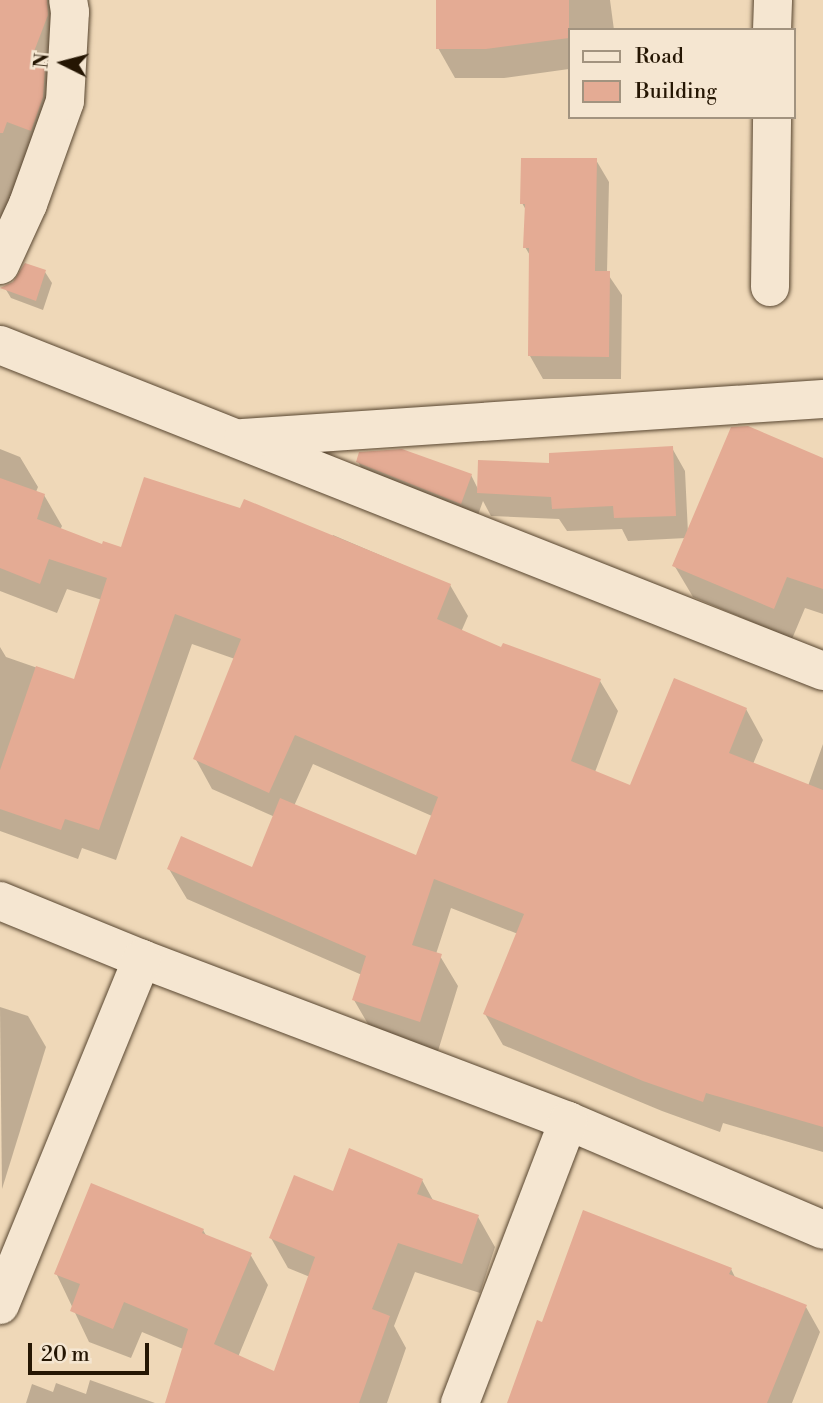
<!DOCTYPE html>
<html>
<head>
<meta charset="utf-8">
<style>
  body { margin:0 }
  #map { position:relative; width:823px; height:1403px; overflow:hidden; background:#efd8b8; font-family:"Libre Bodoni",serif }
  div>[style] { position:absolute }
  .shadow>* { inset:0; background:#0003 }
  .building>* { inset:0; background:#e4ab94 }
  .roads { filter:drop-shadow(0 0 2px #584630) drop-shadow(0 0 2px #584630) }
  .minor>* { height:38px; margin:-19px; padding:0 19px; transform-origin:19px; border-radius:19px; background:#f5e6d1 }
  span { translate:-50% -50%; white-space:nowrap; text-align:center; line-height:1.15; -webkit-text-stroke:5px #f5e6d1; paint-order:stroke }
  .legend { position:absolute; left:568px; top:28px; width:228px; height:91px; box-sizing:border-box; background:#f5e6d1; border:2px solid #a2937f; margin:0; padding:9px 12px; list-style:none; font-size:21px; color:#251603 }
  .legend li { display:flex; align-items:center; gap:14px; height:35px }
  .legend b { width:35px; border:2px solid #a2937f }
  .north { position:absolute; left:28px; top:28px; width:70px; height:70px; -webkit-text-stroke:5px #f5e6d1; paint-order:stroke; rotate:276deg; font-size:19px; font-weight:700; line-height:28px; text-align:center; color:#251603 }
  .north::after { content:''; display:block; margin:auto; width:24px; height:32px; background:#251603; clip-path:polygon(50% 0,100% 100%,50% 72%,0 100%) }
  .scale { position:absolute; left:28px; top:1343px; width:121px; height:32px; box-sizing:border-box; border:4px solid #251603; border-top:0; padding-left:9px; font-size:21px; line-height:24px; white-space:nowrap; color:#251603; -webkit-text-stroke:5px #f5e6d1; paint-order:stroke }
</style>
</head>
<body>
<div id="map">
  <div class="shadow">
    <i style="clip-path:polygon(0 0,62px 0,71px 16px,0 282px)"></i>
    <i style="clip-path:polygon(437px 0,610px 0,614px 30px,569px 30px,569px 69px,504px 78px,455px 78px,438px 48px)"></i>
    <i style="clip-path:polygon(596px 160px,609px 182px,607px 273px,622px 295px,621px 379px,543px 379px,530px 356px,531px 257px,525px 247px,526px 210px,522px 203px)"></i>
    <i style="clip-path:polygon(45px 272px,52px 283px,43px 310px,11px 298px,5px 288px)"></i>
    <i style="clip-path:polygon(672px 448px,685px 471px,688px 533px,823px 460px,823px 614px,805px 608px,792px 639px,693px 597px,674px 565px,686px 538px,628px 541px,622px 529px,567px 531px,559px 519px,491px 516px,483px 501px,474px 526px,371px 485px,358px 462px,471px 475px,478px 489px,551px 465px)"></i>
    <i style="clip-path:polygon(evenodd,0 449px,20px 457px,38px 487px,36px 492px,44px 495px,62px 526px,60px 530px,103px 546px,122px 549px,331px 539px,333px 535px,450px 585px,468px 616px,461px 632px,502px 649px,600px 681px,618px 711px,595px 772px,631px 787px,746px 709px,763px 740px,753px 764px,808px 786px,823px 744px,823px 1152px,723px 1123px,720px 1132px,662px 1111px,503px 1045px,485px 1014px,518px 934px,451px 908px,436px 954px,440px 956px,458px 986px,438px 1051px,372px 1031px,354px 1000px,362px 975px,187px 899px,169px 869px,253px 869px,275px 817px,212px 789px,195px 758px,235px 659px,192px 644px,116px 860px,82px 848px,78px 859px,0 831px,0 647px,6px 657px,75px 681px,102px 600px,67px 589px,57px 613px,0 591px,0 449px,313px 764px,432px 816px,417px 857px,294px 806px,313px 764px)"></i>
    <i style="clip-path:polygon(0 1007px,28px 1016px,46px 1047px,2px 1189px)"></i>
    <i style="clip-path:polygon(422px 1180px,434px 1202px,478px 1217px,495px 1247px,480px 1293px,415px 1272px,394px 1326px,406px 1348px,387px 1403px,167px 1403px,183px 1349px,142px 1332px,131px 1358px,89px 1342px,56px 1273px,203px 1230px,207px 1237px,250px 1254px,268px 1285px,238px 1357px,275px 1374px,310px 1277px,288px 1268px,271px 1238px,334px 1194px)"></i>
    <i style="clip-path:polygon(731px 1269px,736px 1279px,806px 1307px,820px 1332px,792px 1403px,509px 1403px,544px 1324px)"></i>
    <i style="clip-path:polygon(90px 1380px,155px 1403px,26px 1403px,32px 1384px,53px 1392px,56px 1383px,86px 1394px)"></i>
  </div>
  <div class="building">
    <i style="clip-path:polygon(0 0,47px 0,48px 15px,30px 62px,45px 68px,43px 97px,31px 131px,7px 122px,3px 133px,0 133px)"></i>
    <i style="clip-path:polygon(436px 0,569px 0,569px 38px,486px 49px,436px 49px)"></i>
    <i style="clip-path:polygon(521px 158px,597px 158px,595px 271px,610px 271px,609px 357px,528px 356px,529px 248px,523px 248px,525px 204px,520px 204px)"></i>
    <i style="clip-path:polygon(25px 263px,46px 270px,36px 301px,0 288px,13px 282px)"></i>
    <i style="clip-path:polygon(748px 426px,823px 458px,823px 589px,787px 577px,774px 609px,672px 566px,731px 427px)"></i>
    <i style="clip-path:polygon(673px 446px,676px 516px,614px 518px,613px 506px,552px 509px,551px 497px,477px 493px,478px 460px,549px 463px,549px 453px)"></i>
    <i style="clip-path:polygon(402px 449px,472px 474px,461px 504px,356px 462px,359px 452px)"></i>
    <i style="clip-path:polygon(144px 477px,240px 508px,244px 499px,451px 584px,437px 619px,501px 647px,503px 643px,601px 679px,571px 761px,630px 785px,674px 678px,747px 708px,729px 753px,823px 790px,823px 1127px,706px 1093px,703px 1102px,643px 1081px,483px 1014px,524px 914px,434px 879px,412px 945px,442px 954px,420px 1022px,352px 1000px,366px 956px,167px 869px,181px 836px,252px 867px,280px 798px,416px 855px,438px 797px,295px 735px,269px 793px,193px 759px,241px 639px,175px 614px,99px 830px,65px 819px,61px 830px,0 809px,0 770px,36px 666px,74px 679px,107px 578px,49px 559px,40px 584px,0 568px,0 478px,45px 494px,37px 519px,102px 544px,103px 541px,121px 547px)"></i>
    <i style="clip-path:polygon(349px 1148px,423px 1179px,417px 1194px,479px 1215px,462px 1264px,398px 1243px,372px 1309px,390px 1316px,359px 1403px,165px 1403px,188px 1329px,124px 1302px,113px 1329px,70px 1311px,80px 1284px,54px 1274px,91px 1183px,204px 1229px,202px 1233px,252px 1253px,214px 1344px,274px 1371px,315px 1257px,269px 1238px,294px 1175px,333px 1191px)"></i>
    <i style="clip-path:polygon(583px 1210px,732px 1268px,729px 1274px,807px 1305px,767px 1403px,507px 1403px,537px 1320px,542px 1322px)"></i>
  </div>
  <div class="roads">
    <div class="minor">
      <i style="left:772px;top:30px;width:30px;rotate:-88deg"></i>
      <i style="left:0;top:265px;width:67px;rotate:-65.3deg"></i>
      <i style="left:28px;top:204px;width:109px;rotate:-70.2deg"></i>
      <i style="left:65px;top:101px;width:89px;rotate:-86.8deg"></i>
      <i style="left:70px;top:12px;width:12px;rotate:-99deg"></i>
      <i style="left:770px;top:287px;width:170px;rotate:-89.3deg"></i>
      <i style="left:0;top:345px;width:885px;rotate:21.61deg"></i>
      <i style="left:243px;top:438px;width:581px;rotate:-3.85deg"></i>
      <i style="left:0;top:901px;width:153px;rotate:22.2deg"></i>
      <i style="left:142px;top:959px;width:456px;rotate:20.8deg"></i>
      <i style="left:568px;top:1121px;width:277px;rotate:23.1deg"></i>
      <i style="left:0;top:1305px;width:374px;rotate:-67.7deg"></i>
      <i style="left:460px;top:1403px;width:302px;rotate:-69deg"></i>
    </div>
  </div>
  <ul class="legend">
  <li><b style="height:9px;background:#f5e6d1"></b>Road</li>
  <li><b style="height:19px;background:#e4ab94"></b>Building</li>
  </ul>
  <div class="north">N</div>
  <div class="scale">20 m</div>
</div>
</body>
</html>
